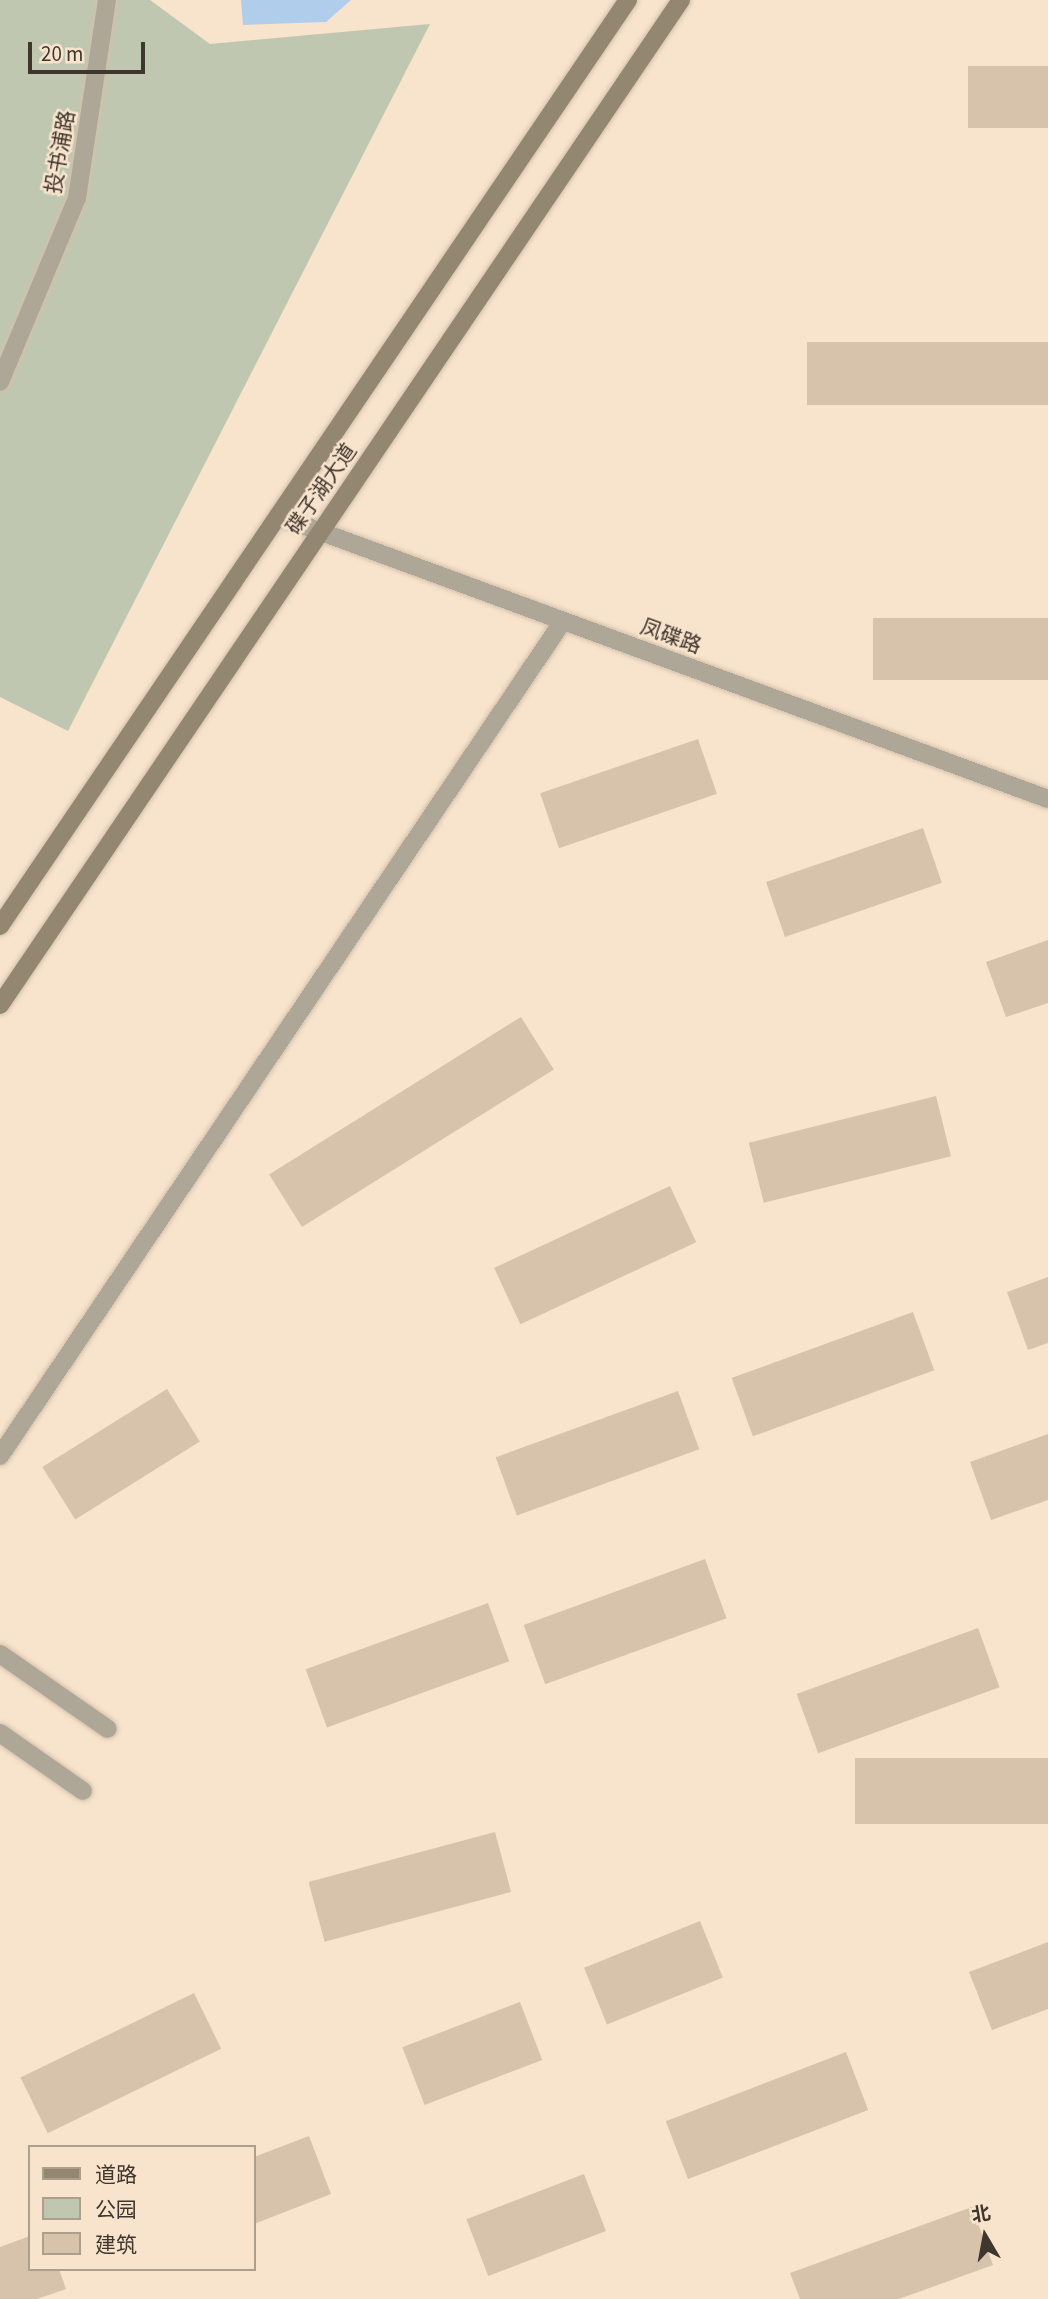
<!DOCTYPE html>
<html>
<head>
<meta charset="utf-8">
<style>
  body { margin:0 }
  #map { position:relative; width:1048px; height:2299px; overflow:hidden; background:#f8e3cc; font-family:"Source Sans 3","Noto Sans SC",sans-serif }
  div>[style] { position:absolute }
  .green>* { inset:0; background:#c0c7b0 }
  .water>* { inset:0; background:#b0ceeb }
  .building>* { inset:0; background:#d7c2ab; transform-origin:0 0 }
  .roads { filter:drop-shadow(0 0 2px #d3c0ac) drop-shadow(0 0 2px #d3c0ac) }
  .minor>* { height:18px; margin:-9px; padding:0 9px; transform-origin:9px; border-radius:9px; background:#aea798 }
  .tertiary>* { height:18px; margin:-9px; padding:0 9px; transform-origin:9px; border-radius:9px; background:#aea798 }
  .secondary>* { height:18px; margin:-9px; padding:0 9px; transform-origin:9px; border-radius:9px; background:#938771 }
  span { translate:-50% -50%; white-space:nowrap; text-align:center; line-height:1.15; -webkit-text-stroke:5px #f8e3cc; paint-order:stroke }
  .street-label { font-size:21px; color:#3f362d }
  .legend { position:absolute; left:28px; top:2145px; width:228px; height:126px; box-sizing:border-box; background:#f8e3cc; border:2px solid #ae9e8c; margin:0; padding:9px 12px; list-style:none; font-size:21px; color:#3f362d }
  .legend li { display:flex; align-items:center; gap:14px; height:35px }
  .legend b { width:35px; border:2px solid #ae9e8c }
  .north { position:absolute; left:950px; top:2201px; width:70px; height:70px; -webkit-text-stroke:5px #f8e3cc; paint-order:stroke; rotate:350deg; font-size:19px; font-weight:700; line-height:28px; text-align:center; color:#3f362d }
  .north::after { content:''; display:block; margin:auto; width:24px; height:32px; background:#3f362d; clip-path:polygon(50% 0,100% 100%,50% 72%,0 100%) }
  .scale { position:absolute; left:28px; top:42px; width:117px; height:32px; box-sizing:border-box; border:4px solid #3f362d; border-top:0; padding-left:9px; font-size:21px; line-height:24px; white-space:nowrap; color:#3f362d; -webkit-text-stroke:5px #f8e3cc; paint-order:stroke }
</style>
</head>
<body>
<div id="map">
  <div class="green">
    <i style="clip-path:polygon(0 0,150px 0,210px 44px,430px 24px,68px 731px,0 697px)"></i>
  </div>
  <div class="water">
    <i style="clip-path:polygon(241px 0,351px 0,326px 22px,243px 25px)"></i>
  </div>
  <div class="building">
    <i style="left:1048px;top:66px;width:62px;height:80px;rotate:90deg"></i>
    <i style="left:1048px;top:342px;width:63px;height:241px;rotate:90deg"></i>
    <i style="left:1048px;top:618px;width:62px;height:175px;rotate:90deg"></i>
    <i style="left:698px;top:739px;width:58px;height:167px;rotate:71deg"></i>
    <i style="left:923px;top:828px;width:58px;height:166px;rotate:71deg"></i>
    <i style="clip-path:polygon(1048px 940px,1048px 1003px,1006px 1017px,986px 962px)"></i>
    <i style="left:521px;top:1017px;width:62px;height:297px;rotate:58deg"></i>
    <i style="left:936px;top:1096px;width:62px;height:193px;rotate:76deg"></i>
    <i style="left:670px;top:1186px;width:62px;height:194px;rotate:65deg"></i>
    <i style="clip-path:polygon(1048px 1277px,1048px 1343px,1028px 1350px,1007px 1292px)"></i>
    <i style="left:913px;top:1312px;width:62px;height:193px;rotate:70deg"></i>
    <i style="left:167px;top:1389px;width:62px;height:147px;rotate:58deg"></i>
    <i style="left:678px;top:1391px;width:62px;height:194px;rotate:70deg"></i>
    <i style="clip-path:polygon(1048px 1434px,1048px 1500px,991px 1520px,970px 1462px)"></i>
    <i style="left:705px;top:1559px;width:63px;height:193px;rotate:70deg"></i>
    <i style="left:488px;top:1603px;width:62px;height:194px;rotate:70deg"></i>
    <i style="left:978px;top:1628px;width:63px;height:193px;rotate:70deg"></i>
    <i style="left:1048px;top:1758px;width:66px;height:193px;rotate:90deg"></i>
    <i style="left:495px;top:1832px;width:62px;height:193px;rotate:75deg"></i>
    <i style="left:700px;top:1921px;width:61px;height:125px;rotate:68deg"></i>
    <i style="clip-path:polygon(1048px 1942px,1048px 2009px,992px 2030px,969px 1972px)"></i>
    <i style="left:194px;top:1993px;width:62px;height:193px;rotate:64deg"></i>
    <i style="left:520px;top:2002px;width:62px;height:126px;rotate:69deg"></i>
    <i style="left:846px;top:2052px;width:62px;height:193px;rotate:69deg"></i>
    <i style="clip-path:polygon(309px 2136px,331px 2194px,254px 2224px,254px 2157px)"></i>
    <i style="left:584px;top:2174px;width:61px;height:126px;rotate:69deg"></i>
    <i style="clip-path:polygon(972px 2207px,993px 2265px,899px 2299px,800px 2299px,790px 2273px)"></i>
    <i style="clip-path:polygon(30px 2236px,30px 2269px,59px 2269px,66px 2289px,37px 2299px,0 2299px,0 2247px)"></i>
  </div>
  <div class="roads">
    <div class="minor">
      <i style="left:0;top:382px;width:199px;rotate:-67.3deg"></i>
      <i style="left:77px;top:198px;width:200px;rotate:-81.4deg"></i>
      <i style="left:0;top:1456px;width:1007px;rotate:-56.01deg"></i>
      <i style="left:0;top:1654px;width:131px;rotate:34.8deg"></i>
      <i style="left:0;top:1733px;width:101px;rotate:34.9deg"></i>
    </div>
    <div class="tertiary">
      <i style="left:278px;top:516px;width:820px;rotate:20.18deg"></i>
    </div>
    <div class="secondary">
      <i style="left:0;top:926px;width:1119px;rotate:-55.86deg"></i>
      <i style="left:0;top:1005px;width:1214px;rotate:-55.88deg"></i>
    </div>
  </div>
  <div class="street-label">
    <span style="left:60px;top:152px;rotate:-80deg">投书浦路</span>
    <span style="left:321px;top:489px;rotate:-55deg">碟子湖大道</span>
    <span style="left:671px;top:636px;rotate:20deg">凤碟路</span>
  </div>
  <ul class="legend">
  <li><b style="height:9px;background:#938771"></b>道路</li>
  <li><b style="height:19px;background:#c0c7b0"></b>公园</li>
  <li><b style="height:19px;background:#d7c2ab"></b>建筑</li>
  </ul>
  <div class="north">北</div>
  <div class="scale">20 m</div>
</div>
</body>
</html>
